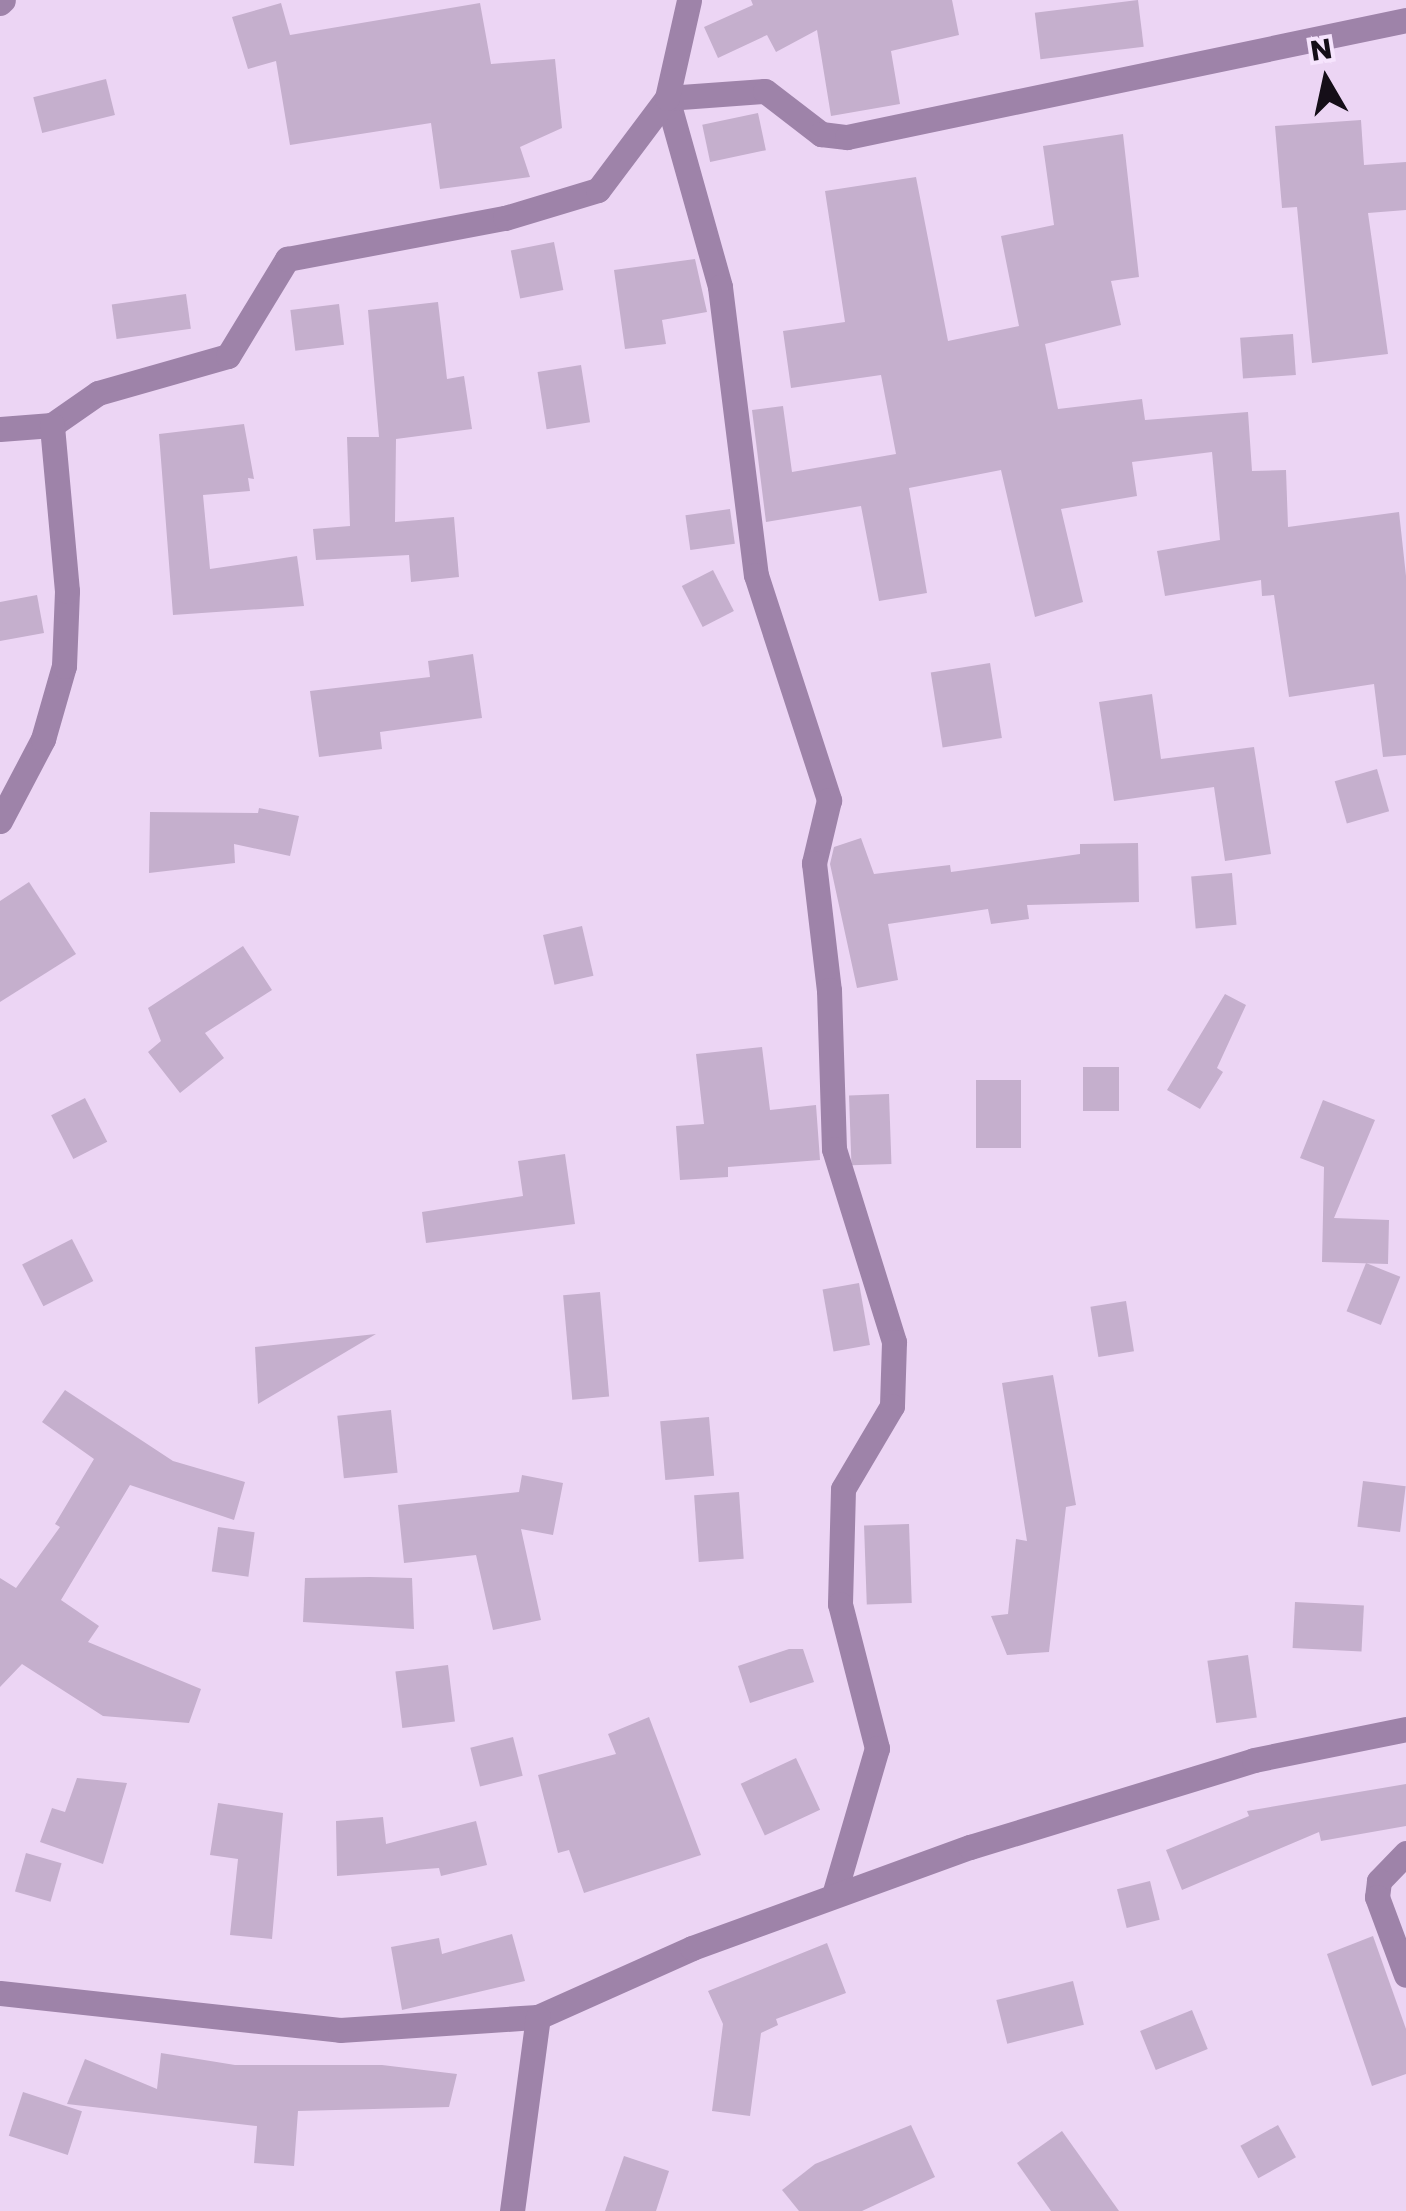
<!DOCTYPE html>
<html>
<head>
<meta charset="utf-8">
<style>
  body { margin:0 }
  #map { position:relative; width:1406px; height:2211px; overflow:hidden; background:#ecd5f4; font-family:Poppins,sans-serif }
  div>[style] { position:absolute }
  .building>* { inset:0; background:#c5afcd; transform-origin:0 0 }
  .street>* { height:25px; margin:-12.5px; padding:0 12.5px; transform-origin:12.5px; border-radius:12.5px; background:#9e83a9 }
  span { translate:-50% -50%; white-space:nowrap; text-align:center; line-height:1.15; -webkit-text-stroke:8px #f6e4fd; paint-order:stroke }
  .north { position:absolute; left:1276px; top:30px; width:100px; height:100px; -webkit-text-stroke:8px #f6e4fd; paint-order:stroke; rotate:351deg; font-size:28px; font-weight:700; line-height:40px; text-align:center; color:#150e18 }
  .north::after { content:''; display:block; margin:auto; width:35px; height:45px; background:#150e18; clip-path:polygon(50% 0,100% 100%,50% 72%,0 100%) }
</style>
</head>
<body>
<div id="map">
  <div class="building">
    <i style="clip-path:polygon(751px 0,952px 0,959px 35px,891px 51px,900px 104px,831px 116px,817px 30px,776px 52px,767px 35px,718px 58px,704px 27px,753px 5px)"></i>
    <i style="left:1138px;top:0;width:47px;height:104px;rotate:83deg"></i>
    <i style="clip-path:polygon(281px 3px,290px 35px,480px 3px,491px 64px,555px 59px,562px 128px,520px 147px,530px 177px,440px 189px,431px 123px,290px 145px,276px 61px,248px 69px,232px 17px)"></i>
    <i style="left:106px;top:79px;width:37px;height:75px;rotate:76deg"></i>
    <i style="left:758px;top:113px;width:38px;height:57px;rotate:78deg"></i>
    <i style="clip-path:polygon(1361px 120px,1364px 165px,1406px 162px,1406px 210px,1368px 213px,1388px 354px,1312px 363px,1297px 207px,1282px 208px,1275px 126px)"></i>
    <i style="clip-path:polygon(1123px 134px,1139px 277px,1111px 281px,1121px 325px,1045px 344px,1058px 409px,1142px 399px,1145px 420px,1248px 412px,1252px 471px,1286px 470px,1288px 527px,1399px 512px,1406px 576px,1406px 755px,1383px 757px,1374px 684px,1289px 697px,1274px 595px,1262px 596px,1261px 580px,1165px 596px,1157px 551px,1220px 540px,1212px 452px,1132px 462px,1137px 496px,1061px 509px,1083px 602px,1035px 617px,1001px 470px,909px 488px,927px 593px,879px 601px,861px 506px,766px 522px,752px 410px,783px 406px,792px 472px,896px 454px,881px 375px,791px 388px,783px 331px,845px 322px,825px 191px,916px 177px,948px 341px,1019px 326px,1001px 236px,1054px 225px,1043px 146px)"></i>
    <i style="left:554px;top:242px;width:49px;height:44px;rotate:79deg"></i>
    <i style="clip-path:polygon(695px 259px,707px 312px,662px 320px,666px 344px,625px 349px,614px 270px)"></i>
    <i style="left:186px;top:294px;width:35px;height:75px;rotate:82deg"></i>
    <i style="clip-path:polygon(438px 302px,447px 379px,464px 376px,472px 429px,396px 439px,395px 522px,454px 517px,459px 577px,411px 582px,409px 555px,316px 560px,313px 529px,350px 526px,347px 437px,379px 437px,368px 310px)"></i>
    <i style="left:339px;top:304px;width:41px;height:49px;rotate:83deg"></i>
    <i style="left:1293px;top:334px;width:41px;height:53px;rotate:86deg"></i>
    <i style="left:581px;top:365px;width:58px;height:44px;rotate:81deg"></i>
    <i style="clip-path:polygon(244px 424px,254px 479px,248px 478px,250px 491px,203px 495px,210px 569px,297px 556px,304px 606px,173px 615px,159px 434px)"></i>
    <i style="left:730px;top:509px;width:35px;height:45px;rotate:82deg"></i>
    <i style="left:713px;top:570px;width:46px;height:35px;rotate:63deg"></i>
    <i style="clip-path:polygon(37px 595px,44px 633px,0 641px,0 602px)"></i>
    <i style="clip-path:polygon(473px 654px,482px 718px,380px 732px,382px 749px,319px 757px,310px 691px,430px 677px,428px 661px)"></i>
    <i style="left:990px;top:663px;width:76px;height:60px;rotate:81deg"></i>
    <i style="clip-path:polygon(1152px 694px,1161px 759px,1254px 747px,1271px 854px,1225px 861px,1214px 787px,1114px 801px,1099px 702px)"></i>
    <i style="left:1377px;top:769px;width:44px;height:44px;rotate:74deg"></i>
    <i style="clip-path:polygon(259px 808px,299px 816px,290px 856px,234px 844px,235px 863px,149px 873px,150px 812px,258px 813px)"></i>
    <i style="clip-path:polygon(861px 838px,874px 874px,950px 865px,951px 872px,1080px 854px,1080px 844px,1138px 843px,1139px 902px,1027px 905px,1029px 919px,991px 924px,988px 909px,888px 924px,898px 980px,857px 988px,830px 864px,834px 847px)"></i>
    <i style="left:1232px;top:873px;width:52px;height:41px;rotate:85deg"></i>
    <i style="clip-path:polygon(29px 882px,76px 954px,0 1002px,0 901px)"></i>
    <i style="left:582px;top:926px;width:51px;height:40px;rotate:77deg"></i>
    <i style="clip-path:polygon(243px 946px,272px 990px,205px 1033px,224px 1058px,180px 1093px,148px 1052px,161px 1041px,148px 1008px)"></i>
    <i style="clip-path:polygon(1225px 994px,1246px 1005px,1217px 1068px,1223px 1072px,1200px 1109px,1167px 1090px)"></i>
    <i style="clip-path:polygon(762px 1047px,770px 1110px,816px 1105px,820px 1160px,728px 1167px,728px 1177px,680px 1180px,676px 1126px,704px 1124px,696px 1054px)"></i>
    <i style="left:1083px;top:1067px;width:36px;height:44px"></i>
    <i style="left:976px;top:1080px;width:45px;height:68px"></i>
    <i style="left:889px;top:1094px;width:70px;height:40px;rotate:88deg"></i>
    <i style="left:85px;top:1098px;width:49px;height:38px;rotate:63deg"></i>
    <i style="clip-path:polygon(1323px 1100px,1375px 1120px,1334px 1218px,1389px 1220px,1388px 1264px,1322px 1262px,1324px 1167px,1300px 1158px)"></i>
    <i style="clip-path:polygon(565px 1154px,575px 1224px,426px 1243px,422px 1212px,523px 1196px,518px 1161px)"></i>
    <i style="left:72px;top:1239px;width:47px;height:56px;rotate:63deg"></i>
    <i style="left:1366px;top:1263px;width:37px;height:52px;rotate:22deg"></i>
    <i style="left:859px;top:1283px;width:63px;height:37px;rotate:80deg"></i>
    <i style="left:600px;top:1292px;width:105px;height:37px;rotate:85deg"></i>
    <i style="left:1126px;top:1301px;width:51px;height:36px;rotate:81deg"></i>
    <i style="clip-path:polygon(376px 1334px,258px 1404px,255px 1347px)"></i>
    <i style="clip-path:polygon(1053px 1375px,1076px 1505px,1066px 1507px,1049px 1652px,1007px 1655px,991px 1616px,1008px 1614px,1016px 1539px,1027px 1541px,1002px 1383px)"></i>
    <i style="clip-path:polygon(65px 1390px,173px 1461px,245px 1482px,234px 1520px,130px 1485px,61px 1600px,99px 1626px,88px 1642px,201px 1689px,189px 1723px,103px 1716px,22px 1664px,0 1687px,0 1578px,16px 1588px,60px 1527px,55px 1524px,94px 1459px,42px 1422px)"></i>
    <i style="left:391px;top:1410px;width:63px;height:54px;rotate:84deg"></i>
    <i style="left:709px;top:1417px;width:59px;height:49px;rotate:85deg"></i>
    <i style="clip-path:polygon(522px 1475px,563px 1483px,553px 1535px,521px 1529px,541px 1620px,493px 1630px,476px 1555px,404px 1563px,398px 1505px,519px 1492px)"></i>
    <i style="left:1363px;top:1481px;width:43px;height:46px;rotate:7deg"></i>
    <i style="left:739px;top:1492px;width:67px;height:45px;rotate:86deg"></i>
    <i style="left:909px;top:1524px;width:79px;height:45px;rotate:88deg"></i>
    <i style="left:218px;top:1527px;width:37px;height:45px;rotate:8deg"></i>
    <i style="clip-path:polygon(370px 1577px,412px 1578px,414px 1629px,303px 1622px,305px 1578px)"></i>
    <i style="left:1295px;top:1602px;width:69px;height:46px;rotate:3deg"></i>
    <i style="clip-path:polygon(789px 1649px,803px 1649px,814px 1682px,750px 1703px,738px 1666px)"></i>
    <i style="left:1248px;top:1655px;width:63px;height:41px;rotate:82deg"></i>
    <i style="left:448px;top:1665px;width:57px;height:53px;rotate:83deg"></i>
    <i style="clip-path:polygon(649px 1717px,701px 1855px,584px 1893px,569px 1850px,558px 1853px,538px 1775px,616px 1754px,608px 1734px)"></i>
    <i style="left:513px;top:1737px;width:40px;height:44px;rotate:76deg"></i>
    <i style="left:796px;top:1758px;width:57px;height:61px;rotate:65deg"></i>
    <i style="clip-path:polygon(77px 1778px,127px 1783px,103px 1864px,40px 1842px,52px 1808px,65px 1812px)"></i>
    <i style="clip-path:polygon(1406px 1784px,1406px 1826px,1321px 1841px,1319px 1832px,1182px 1890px,1166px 1850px,1249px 1816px,1247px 1811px)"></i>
    <i style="clip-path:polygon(218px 1803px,283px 1813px,272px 1939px,230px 1935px,238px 1859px,210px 1855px)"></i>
    <i style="clip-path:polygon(383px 1817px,386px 1844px,476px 1821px,487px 1865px,441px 1876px,439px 1868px,337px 1876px,336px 1821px)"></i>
    <i style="left:26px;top:1853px;width:37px;height:40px;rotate:16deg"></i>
    <i style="left:1150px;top:1881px;width:40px;height:34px;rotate:76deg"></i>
    <i style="clip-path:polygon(512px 1934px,525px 1981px,402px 2010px,391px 1947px,439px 1938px,442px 1954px)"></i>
    <i style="clip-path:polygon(1373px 1936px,1406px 2029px,1406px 2074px,1372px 2086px,1327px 1954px)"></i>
    <i style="clip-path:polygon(827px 1943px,846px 1993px,776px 2019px,778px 2025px,761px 2033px,750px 2116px,712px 2111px,723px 2024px,708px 1991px)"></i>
    <i style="left:1073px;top:1981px;width:45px;height:79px;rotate:76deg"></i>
    <i style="left:1192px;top:2010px;width:42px;height:56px;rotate:68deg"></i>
    <i style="clip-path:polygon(161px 2053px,235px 2065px,382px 2065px,457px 2074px,449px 2107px,298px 2111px,294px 2166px,254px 2163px,257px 2126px,67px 2104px,85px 2059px,157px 2089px)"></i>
    <i style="left:23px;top:2092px;width:62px;height:46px;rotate:18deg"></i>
    <i style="clip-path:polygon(911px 2125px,935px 2177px,862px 2211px,799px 2211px,782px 2190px,815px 2164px)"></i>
    <i style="left:1278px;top:2125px;width:37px;height:43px;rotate:61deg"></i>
    <i style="clip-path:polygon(1062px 2131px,1119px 2211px,1051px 2211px,1017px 2163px)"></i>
    <i style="clip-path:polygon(624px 2156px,669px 2171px,656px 2211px,605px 2211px)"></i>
  </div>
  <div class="street">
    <i style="left:0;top:3px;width:4px;rotate:-45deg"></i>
    <i style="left:667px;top:98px;width:196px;rotate:74.3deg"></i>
    <i style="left:720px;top:287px;width:290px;rotate:82.9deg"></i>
    <i style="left:756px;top:575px;width:237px;rotate:72deg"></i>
    <i style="left:829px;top:800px;width:65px;rotate:103.4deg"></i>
    <i style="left:814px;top:863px;width:128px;rotate:83.3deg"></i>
    <i style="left:829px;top:990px;width:159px;rotate:88.2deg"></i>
    <i style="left:834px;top:1149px;width:202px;rotate:72.7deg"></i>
    <i style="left:894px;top:1342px;width:64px;rotate:91.8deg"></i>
    <i style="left:892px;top:1406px;width:96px;rotate:120.6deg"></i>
    <i style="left:843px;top:1489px;width:115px;rotate:91.5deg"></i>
    <i style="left:840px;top:1604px;width:149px;rotate:75.6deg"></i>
    <i style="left:877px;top:1748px;width:153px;rotate:106.3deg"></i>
    <i style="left:667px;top:98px;width:98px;rotate:-4.1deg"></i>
    <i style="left:765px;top:91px;width:71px;rotate:37.5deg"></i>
    <i style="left:821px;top:134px;width:26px;rotate:7deg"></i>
    <i style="left:847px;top:137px;width:571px;rotate:-11.82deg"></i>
    <i style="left:0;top:429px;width:52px;rotate:-4.4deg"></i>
    <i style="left:52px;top:425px;width:56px;rotate:-34.8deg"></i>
    <i style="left:98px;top:393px;width:135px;rotate:-15.9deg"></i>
    <i style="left:228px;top:356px;width:114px;rotate:-58.7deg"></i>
    <i style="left:287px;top:259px;width:222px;rotate:-10.7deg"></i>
    <i style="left:505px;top:218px;width:97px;rotate:-16.8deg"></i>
    <i style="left:598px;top:190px;width:115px;rotate:-53.1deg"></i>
    <i style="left:667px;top:98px;width:100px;rotate:-77.3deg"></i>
    <i style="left:0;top:821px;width:93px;rotate:-62.3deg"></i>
    <i style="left:43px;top:739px;width:76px;rotate:-74deg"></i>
    <i style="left:64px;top:666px;width:75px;rotate:-87.7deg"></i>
    <i style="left:67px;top:591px;width:167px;rotate:-95.2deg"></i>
    <i style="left:1406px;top:1853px;width:39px;rotate:134deg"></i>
    <i style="left:1379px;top:1881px;width:16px;rotate:97deg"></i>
    <i style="left:1377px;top:1897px;width:83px;rotate:69.6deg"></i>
    <i style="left:0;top:1993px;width:342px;rotate:6.2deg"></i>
    <i style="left:340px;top:2030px;width:198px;rotate:-3.8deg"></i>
    <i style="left:538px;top:2017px;width:169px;rotate:-24.1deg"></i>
    <i style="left:692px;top:1948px;width:296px;rotate:-20deg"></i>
    <i style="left:970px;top:1847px;width:297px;rotate:-17deg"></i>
    <i style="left:1254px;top:1760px;width:155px;rotate:-11.5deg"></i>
    <i style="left:512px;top:2211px;width:196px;rotate:-82.4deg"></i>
  </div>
  <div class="north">N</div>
</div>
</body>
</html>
